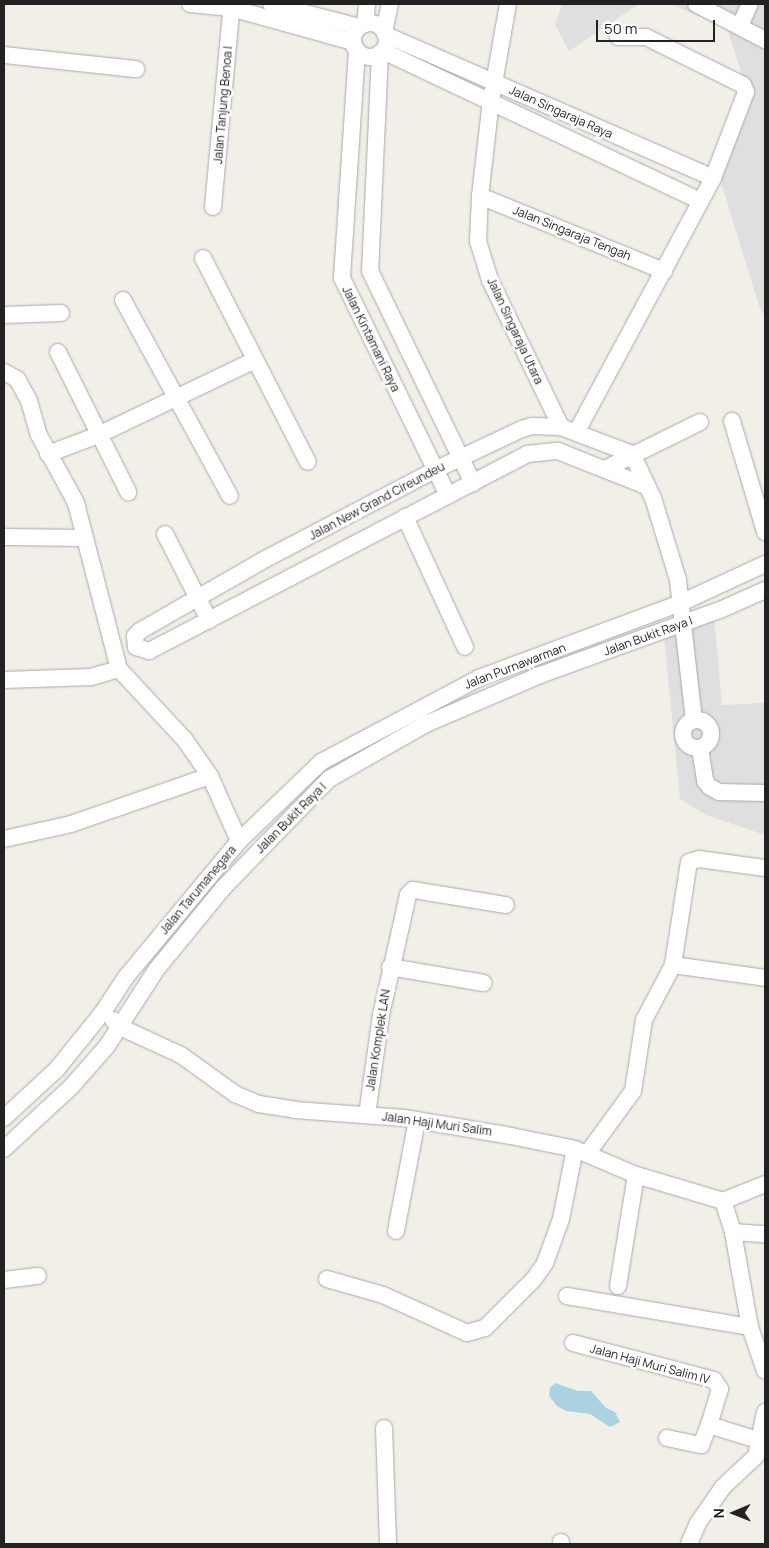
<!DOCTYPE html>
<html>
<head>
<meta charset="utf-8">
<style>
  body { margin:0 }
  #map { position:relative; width:769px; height:1548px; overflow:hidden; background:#f2efe9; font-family:Manrope,sans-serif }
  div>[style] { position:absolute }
  .residential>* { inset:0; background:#e0dfdf }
  .water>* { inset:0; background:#aad3df }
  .roads { filter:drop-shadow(0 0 1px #a9a9a9) drop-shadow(0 0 1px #a9a9a9) }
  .minor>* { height:16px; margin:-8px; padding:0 8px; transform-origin:8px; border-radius:8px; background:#fff }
  .minor>.ring { margin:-8px; padding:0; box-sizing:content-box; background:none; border:16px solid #fff; border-radius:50% }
  span { translate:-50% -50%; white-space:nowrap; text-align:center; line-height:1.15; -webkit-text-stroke:5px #fff; paint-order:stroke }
  .street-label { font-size:12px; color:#222 }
  .frame { position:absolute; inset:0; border:5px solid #222; pointer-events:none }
  .north { position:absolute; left:709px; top:1488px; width:50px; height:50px; -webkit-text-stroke:4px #fff; paint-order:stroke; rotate:269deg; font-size:14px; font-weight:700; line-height:20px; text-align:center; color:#222 }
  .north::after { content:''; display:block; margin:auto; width:18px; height:22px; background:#222; clip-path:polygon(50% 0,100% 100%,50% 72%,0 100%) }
  .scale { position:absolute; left:596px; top:20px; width:119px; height:22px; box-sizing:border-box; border:2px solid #222; border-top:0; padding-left:6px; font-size:15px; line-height:18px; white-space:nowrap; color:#222; -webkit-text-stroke:4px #fff; paint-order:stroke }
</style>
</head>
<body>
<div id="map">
  <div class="residential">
    <i style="clip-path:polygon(562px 4px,639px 4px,569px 51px,555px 25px)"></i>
    <i style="clip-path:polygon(670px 4px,765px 4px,765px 316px,760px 309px,719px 176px,743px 78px,727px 28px)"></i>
    <i style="clip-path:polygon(713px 605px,722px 705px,765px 703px,765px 835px,706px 815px,680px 799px,663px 627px)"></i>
  </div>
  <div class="water">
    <i style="clip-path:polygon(555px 1383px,578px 1391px,591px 1391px,606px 1408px,615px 1412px,620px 1422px,610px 1427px,590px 1414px,566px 1411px,557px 1406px,549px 1396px,550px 1388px)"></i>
  </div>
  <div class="roads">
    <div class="minor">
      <i style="left:190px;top:4px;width:41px;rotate:5.6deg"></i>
      <i style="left:231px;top:8px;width:127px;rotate:15.6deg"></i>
      <i style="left:271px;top:4px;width:91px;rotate:14.6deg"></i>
      <i style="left:508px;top:4px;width:97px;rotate:100deg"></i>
      <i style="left:491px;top:100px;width:97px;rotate:96.5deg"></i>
      <i style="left:480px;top:196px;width:45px;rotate:92.5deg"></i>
      <i style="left:478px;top:241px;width:41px;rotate:72.9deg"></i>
      <i style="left:490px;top:280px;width:163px;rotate:64.2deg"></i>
      <i style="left:696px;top:4px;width:78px;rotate:27.6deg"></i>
      <i class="ring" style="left:353px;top:23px;width:18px;height:18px"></i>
      <i style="left:365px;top:24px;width:20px;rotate:-84deg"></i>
      <i style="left:740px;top:26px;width:24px;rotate:-66deg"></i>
      <i style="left:384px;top:32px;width:29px;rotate:-78deg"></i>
      <i style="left:386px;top:35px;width:357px;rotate:23.6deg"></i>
      <i style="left:357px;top:51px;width:227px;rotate:93.8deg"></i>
      <i style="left:342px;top:278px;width:242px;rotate:64deg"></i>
      <i style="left:383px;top:51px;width:351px;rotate:25.3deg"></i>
      <i style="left:380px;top:53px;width:218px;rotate:92.6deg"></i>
      <i style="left:370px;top:271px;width:236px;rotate:64.1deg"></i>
      <i style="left:4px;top:55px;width:133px;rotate:6.1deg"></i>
      <i style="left:480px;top:196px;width:199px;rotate:22.2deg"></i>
      <i style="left:213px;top:207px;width:204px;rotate:-84.7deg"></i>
      <i style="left:203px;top:258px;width:229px;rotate:62.8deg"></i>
      <i style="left:123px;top:300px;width:223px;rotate:61.4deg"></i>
      <i style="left:4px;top:315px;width:57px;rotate:-2deg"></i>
      <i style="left:58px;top:352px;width:157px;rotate:63.4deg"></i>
      <i style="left:4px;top:372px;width:15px;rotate:28deg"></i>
      <i style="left:17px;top:379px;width:25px;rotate:61deg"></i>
      <i style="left:29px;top:401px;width:35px;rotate:74deg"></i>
      <i style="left:39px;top:435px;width:77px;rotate:61.4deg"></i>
      <i style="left:76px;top:503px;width:171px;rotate:75.5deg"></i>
      <i style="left:119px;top:669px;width:97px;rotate:47.1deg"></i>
      <i style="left:185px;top:740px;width:44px;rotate:55.2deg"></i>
      <i style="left:210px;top:776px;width:71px;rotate:66deg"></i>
      <i style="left:732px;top:421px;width:116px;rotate:73.4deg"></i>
      <i style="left:577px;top:431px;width:287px;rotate:-61.7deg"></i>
      <i style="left:713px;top:178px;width:92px;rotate:-69deg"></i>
      <i style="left:746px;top:92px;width:8px;rotate:-113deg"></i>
      <i style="left:743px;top:85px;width:108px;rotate:-153.7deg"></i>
      <i style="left:646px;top:37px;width:28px;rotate:180deg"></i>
      <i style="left:48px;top:454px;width:53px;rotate:-20.8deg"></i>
      <i style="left:98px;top:435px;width:172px;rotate:-25.5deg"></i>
      <i style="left:632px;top:454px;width:76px;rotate:-159.2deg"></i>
      <i style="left:561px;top:427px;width:29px;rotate:-178deg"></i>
      <i style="left:532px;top:426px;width:10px;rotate:163deg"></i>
      <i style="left:522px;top:429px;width:96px;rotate:154.8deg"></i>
      <i style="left:435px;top:470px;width:195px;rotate:152.3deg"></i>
      <i style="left:262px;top:561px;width:141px;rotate:150.2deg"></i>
      <i style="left:140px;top:631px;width:7px;rotate:135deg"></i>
      <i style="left:135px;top:636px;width:11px;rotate:85deg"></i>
      <i style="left:136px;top:647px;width:14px;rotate:17deg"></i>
      <i style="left:149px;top:651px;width:426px;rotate:-27.5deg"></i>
      <i style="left:527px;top:454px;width:31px;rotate:-6deg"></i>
      <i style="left:558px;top:451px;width:95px;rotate:21.7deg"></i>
      <i style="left:632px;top:454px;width:49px;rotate:64.5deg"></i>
      <i style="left:653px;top:498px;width:86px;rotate:73deg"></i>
      <i style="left:678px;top:580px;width:141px;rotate:83.5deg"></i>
      <i style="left:605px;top:469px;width:106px;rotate:-26.3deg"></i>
      <i style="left:405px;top:517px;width:143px;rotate:65.2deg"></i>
      <i style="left:165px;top:534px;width:97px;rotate:62.9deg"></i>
      <i style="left:4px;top:537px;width:81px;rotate:0.7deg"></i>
      <i style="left:4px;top:680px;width:87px;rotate:-2deg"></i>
      <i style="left:91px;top:677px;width:29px;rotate:-16deg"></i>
      <i class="ring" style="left:683px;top:720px;width:12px;height:12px"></i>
      <i style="left:700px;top:748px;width:33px;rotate:81deg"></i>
      <i style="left:705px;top:781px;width:8px;rotate:50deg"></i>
      <i style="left:710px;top:787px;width:10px;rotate:29deg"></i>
      <i style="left:719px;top:792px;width:46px;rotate:1.2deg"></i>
      <i style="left:4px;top:839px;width:69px;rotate:-12.6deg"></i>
      <i style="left:71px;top:824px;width:147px;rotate:-19.1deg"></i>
      <i style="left:673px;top:965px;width:93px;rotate:8deg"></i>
      <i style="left:390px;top:967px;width:95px;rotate:9.7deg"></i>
      <i style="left:113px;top:1020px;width:10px;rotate:45deg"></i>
      <i style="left:120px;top:1027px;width:67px;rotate:24.7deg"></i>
      <i style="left:181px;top:1055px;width:67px;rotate:35.8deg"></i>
      <i style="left:235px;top:1094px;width:26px;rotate:23deg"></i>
      <i style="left:259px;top:1104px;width:36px;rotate:9deg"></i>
      <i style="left:295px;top:1110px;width:109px;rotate:4.2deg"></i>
      <i style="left:404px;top:1118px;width:109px;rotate:9.5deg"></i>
      <i style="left:511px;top:1136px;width:65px;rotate:11.5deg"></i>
      <i style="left:575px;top:1149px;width:66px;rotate:23.1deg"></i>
      <i style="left:636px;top:1175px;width:91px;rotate:16.6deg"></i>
      <i style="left:723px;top:1201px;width:33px;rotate:72deg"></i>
      <i style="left:733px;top:1232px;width:97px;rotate:79.9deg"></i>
      <i style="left:750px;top:1327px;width:46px;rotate:71.2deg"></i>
      <i style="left:367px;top:1115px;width:101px;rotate:-82deg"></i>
      <i style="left:381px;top:1015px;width:123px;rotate:-77.3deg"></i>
      <i style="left:408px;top:895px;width:7px;rotate:-45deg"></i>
      <i style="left:413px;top:890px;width:94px;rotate:9.2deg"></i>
      <i style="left:4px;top:1118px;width:72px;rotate:-42.8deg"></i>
      <i style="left:57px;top:1069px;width:73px;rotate:-51.1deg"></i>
      <i style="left:103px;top:1012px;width:42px;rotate:-56.7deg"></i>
      <i style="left:126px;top:977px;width:177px;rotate:-50.3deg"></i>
      <i style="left:239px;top:841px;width:114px;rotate:-43.9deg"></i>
      <i style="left:321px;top:762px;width:179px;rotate:-28deg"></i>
      <i style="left:479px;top:678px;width:218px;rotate:-20.4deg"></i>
      <i style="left:683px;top:602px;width:90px;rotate:-24.9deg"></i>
      <i style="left:4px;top:1149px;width:91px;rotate:-42.8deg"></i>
      <i style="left:71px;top:1087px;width:55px;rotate:-48.7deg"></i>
      <i style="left:107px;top:1046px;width:90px;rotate:-57.2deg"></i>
      <i style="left:156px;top:970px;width:106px;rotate:-50.7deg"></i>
      <i style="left:223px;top:888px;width:152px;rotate:-45.8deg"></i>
      <i style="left:329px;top:779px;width:112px;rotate:-29.6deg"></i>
      <i style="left:426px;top:724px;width:124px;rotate:-23.3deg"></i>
      <i style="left:540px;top:675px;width:191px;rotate:-19.9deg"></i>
      <i style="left:720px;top:610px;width:49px;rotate:-24deg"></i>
      <i style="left:587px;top:1154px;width:78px;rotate:-53.9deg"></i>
      <i style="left:633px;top:1091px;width:72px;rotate:-81.2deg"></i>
      <i style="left:644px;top:1020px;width:62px;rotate:-62.2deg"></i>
      <i style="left:673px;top:965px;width:104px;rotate:-81.2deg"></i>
      <i style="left:689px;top:862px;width:10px;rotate:-17deg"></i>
      <i style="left:699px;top:859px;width:67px;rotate:7.8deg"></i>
      <i style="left:723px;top:1201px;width:45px;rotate:-22deg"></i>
      <i style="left:396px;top:1231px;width:113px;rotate:-79.3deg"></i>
      <i style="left:733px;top:1232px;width:32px;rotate:4deg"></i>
      <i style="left:327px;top:1279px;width:58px;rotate:15.9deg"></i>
      <i style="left:383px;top:1295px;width:92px;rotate:24.3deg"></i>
      <i style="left:467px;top:1333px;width:19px;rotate:-16deg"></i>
      <i style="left:485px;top:1328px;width:69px;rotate:-45deg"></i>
      <i style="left:534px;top:1279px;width:19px;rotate:-55deg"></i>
      <i style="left:545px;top:1263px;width:47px;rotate:-70deg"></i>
      <i style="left:561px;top:1219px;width:71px;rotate:-78.7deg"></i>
      <i style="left:4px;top:1280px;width:34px;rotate:-7deg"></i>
      <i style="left:618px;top:1286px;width:112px;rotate:-80.8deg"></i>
      <i style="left:567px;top:1296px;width:186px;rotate:9.6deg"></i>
      <i style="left:573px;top:1343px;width:146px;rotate:14.7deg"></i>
      <i style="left:714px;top:1380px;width:11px;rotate:56deg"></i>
      <i style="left:720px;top:1389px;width:38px;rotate:107deg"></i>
      <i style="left:709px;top:1425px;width:54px;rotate:17.1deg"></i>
      <i style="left:384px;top:1428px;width:116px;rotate:88deg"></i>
      <i style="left:667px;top:1438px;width:35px;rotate:12deg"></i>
      <i style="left:701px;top:1445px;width:22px;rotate:-68deg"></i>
      <i style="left:561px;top:1542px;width:2px;rotate:90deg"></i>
      <i style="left:689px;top:1544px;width:23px;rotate:-67deg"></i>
      <i style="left:698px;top:1523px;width:44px;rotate:-55.2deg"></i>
      <i style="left:723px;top:1487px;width:45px;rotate:-43.2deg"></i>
      <i style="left:756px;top:1456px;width:45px;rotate:-78.4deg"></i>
    </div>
  </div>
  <div class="street-label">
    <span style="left:223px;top:105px;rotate:-85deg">Jalan Tanjung Benoa I</span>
    <span style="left:561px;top:112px;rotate:24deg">Jalan Singaraja Raya</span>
    <span style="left:572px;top:233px;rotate:22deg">Jalan Singaraja Tengah</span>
    <span style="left:515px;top:331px;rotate:65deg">Jalan Singaraja Utara</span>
    <span style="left:371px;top:339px;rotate:64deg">Jalan Kintamani Raya</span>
    <span style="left:377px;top:501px;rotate:-28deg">Jalan New Grand Cireundeu</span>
    <span style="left:648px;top:636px;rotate:-20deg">Jalan Bukit Raya I</span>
    <span style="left:515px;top:666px;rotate:-21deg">Jalan Purnawarman</span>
    <span style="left:291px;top:818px;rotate:-45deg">Jalan Bukit Raya I</span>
    <span style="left:198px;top:890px;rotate:-50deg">Jalan Tarumanegara</span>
    <span style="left:378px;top:1040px;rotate:-81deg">Jalan Komplek LAN</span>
    <span style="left:437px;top:1124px;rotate:8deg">Jalan Haji Muri Salim</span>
    <span style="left:650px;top:1364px;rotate:15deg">Jalan Haji Muri Salim IV</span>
  </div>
  <div class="frame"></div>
  <div class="north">N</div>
  <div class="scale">50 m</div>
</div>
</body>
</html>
